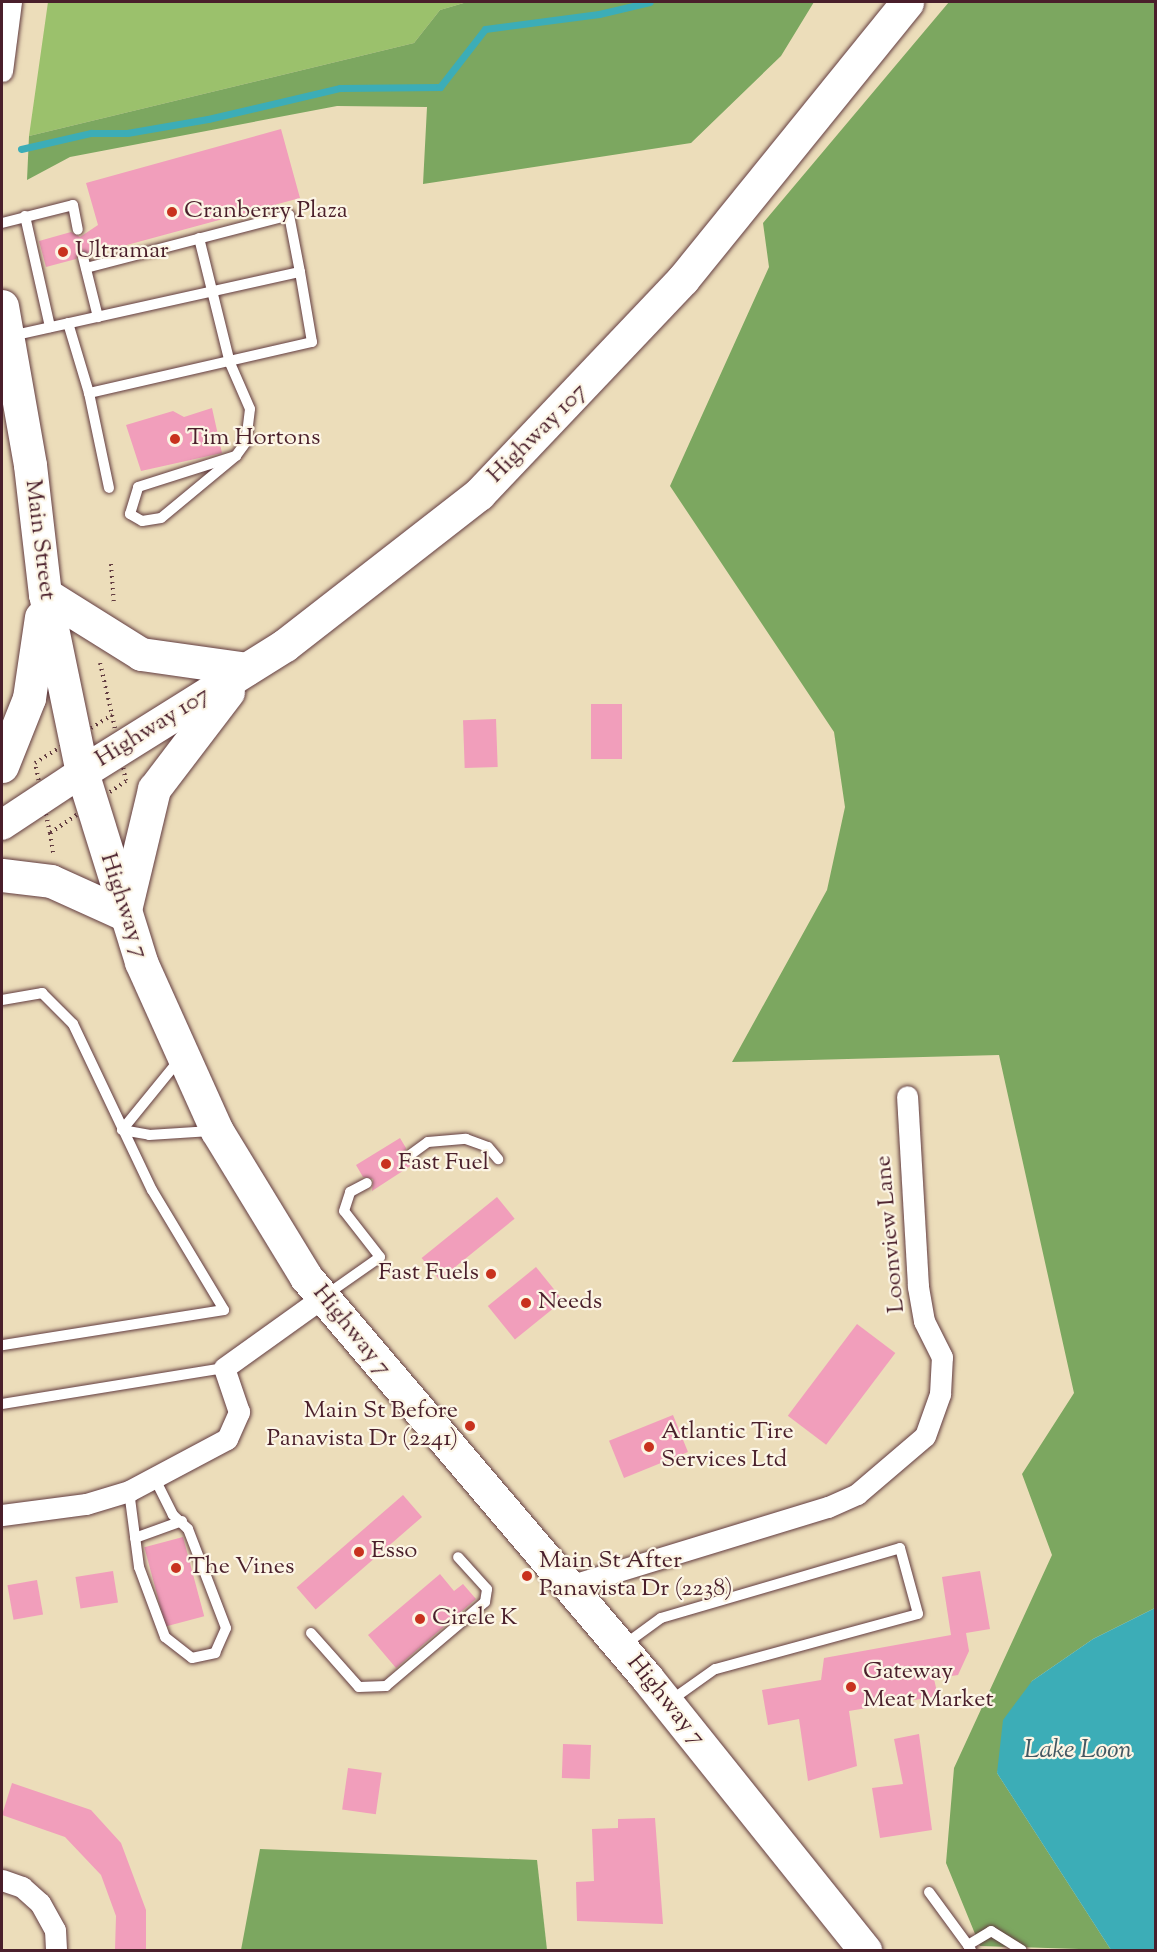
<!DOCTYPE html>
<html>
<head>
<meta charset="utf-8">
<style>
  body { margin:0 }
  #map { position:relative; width:1157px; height:1952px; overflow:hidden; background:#ecddba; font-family:"Sorts Mill Goudy",serif }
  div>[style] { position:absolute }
  .green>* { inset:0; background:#9bc16c }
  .forest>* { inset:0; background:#7ca760 }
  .water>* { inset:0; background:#3cadb7 }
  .stream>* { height:7px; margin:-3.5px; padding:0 3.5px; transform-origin:3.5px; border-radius:3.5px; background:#3cadb7 }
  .building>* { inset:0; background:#f19ebb; transform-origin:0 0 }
  .path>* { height:4px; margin-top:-2px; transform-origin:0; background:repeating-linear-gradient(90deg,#623c40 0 1.5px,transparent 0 6px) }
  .roads { filter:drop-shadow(0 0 2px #623c40) drop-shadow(0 0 2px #623c40) }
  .lane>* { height:10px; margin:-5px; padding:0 5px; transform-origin:5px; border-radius:5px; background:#fff }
  .street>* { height:21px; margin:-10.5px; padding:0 10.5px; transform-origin:10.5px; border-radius:10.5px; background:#fff }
  .secondary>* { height:30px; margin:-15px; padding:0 15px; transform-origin:15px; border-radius:15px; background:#fff }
  .primary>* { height:33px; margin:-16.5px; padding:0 16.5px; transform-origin:16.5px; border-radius:16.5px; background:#fff }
  .highway>* { height:33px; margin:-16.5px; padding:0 16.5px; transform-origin:16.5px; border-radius:16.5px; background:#fff }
  .dots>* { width:16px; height:16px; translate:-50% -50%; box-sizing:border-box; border:3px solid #fcf5e5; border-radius:50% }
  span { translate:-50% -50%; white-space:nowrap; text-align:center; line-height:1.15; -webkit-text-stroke:4.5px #fcf5e5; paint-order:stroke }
  .poi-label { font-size:24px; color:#4a1f2b }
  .left { translate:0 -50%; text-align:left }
  .right { translate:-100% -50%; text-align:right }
  .street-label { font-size:24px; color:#4a1f2b }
  .water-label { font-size:26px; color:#445863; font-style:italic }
  .frame { position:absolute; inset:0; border:3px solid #4a1f2b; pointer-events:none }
</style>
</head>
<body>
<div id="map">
  <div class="green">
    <i style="clip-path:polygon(48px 2px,467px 2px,440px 10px,414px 43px,29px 136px)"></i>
  </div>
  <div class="forest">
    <i style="clip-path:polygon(467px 2px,814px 2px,781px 56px,691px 143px,423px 184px,427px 107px,337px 106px,70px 157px,27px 180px,29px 136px,414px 43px,440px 10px)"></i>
    <i style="clip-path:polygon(949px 2px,1155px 2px,1155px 1608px,1093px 1639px,1032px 1681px,997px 1773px,1111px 1950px,980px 1946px,946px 1863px,954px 1768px,1052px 1555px,1022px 1474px,1074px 1393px,999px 1055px,732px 1062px,827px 890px,845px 807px,834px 732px,670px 486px,769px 267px,763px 223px)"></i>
    <i style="clip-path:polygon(260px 1849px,537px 1860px,547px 1950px,241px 1950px)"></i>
  </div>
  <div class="water">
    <i style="clip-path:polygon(1155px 1608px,1155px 1950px,1111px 1950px,997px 1773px,1003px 1720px,1032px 1681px,1093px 1639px)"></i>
  </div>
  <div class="stream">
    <i style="left:21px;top:149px;width:72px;rotate:-12.9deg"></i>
    <i style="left:91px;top:133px;width:36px"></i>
    <i style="left:127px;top:133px;width:82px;rotate:-9.8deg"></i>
    <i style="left:208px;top:119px;width:136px;rotate:-13.2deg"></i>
    <i style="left:340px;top:88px;width:100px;rotate:-0.6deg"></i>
    <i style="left:440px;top:87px;width:73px;rotate:-52.2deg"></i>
    <i style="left:485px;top:29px;width:115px;rotate:-7.5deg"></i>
    <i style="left:599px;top:14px;width:52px;rotate:-13.2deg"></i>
  </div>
  <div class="building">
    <i style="clip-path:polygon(281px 129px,300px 198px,90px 255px,81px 250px,76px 259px,46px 267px,39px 241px,71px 232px,80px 237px,98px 225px,86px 183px)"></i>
    <i style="clip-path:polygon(212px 408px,222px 453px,141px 471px,126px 425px,173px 411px,184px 417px)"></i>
    <i style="left:591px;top:704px;width:31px;height:55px"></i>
    <i style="left:496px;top:719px;width:48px;height:33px;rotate:88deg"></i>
    <i style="clip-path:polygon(400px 1138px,406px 1148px,404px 1159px,415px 1163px,372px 1191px,373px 1179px,363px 1177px,356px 1165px)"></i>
    <i style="left:497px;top:1197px;width:28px;height:97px;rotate:51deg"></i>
    <i style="left:536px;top:1267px;width:43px;height:62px;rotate:51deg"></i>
    <i style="left:857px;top:1324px;width:48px;height:115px;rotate:37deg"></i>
    <i style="left:673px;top:1415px;width:40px;height:69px;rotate:68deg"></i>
    <i style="left:403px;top:1495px;width:29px;height:141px;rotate:49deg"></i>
    <i style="left:183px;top:1537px;width:82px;height:40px;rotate:75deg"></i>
    <i style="left:113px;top:1571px;width:32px;height:38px;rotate:81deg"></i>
    <i style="clip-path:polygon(980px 1571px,990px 1629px,966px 1633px,969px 1651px,958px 1675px,934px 1679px,938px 1696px,849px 1711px,857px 1766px,808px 1781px,799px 1719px,768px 1725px,762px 1690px,821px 1680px,824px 1658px,951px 1635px,942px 1577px)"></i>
    <i style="clip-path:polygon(440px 1574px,454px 1591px,463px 1584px,476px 1599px,396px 1668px,368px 1635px)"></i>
    <i style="left:37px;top:1580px;width:35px;height:30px;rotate:80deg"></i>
    <i style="clip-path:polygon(919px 1734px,932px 1830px,880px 1838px,872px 1788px,903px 1784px,894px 1739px)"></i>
    <i style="left:563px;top:1744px;width:28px;height:34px;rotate:2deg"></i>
    <i style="left:348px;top:1768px;width:34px;height:42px;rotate:8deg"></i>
    <i style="clip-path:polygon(12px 1783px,91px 1810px,121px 1843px,146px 1910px,146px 1950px,115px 1950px,116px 1916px,101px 1875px,65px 1837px,2px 1815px)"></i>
    <i style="clip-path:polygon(655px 1818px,663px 1924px,577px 1921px,576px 1882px,594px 1881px,592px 1829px,618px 1828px,618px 1819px)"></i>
  </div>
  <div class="path">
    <i style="left:111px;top:564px;width:40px;rotate:85.7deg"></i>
    <i style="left:100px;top:663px;width:53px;rotate:77deg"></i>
    <i style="left:112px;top:715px;width:67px;rotate:78deg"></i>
    <i style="left:126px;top:781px;width:92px;rotate:145.6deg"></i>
    <i style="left:50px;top:833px;width:72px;rotate:-102.1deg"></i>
    <i style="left:35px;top:763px;width:91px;rotate:-31.9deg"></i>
    <i style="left:50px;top:833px;width:20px;rotate:81deg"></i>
  </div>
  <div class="roads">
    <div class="lane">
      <i style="left:25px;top:216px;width:114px;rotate:77.3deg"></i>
      <i style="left:2px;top:223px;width:73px;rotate:-14.2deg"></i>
      <i style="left:73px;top:205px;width:25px;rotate:79deg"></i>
      <i style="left:199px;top:238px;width:129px;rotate:76.1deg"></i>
      <i style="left:230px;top:363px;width:50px;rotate:66.5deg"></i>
      <i style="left:250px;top:409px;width:33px;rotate:97deg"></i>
      <i style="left:246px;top:442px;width:17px;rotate:126deg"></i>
      <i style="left:83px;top:257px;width:62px;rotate:76deg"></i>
      <i style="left:86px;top:268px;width:210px;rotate:-14.6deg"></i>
      <i style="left:289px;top:215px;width:58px;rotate:79.1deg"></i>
      <i style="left:68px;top:323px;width:73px;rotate:73.3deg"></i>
      <i style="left:11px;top:336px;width:296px;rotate:-12.5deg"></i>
      <i style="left:300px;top:272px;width:71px;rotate:80.3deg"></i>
      <i style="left:312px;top:342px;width:229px;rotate:167.1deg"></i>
      <i style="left:89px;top:393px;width:97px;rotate:78.1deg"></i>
      <i style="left:236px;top:456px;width:97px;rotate:140.4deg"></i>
      <i style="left:161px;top:518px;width:19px;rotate:171deg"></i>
      <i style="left:142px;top:521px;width:14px;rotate:-150deg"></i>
      <i style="left:130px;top:514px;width:28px;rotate:-73deg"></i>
      <i style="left:138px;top:487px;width:103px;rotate:-17.6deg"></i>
      <i style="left:2px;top:1000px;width:41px;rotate:-9.9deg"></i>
      <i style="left:42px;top:993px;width:44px;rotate:45deg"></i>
      <i style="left:73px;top:1024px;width:184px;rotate:64.6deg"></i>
      <i style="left:152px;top:1190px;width:140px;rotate:59deg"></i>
      <i style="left:224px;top:1310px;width:225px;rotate:171deg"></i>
      <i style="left:122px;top:1130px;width:27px;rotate:10deg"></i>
      <i style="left:149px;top:1135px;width:62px;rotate:-3.7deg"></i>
      <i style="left:122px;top:1130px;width:92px;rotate:-50.8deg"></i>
      <i style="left:410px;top:1155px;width:22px;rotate:-36deg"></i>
      <i style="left:428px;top:1142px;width:38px;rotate:-5deg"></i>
      <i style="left:466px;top:1139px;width:23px;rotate:20deg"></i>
      <i style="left:488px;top:1147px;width:16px;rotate:50deg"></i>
      <i style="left:326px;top:1295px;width:66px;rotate:-35.1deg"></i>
      <i style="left:380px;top:1257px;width:58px;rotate:-128deg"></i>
      <i style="left:344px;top:1211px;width:20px;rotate:-72deg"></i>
      <i style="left:350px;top:1192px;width:19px;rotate:-28deg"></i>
      <i style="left:2px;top:1404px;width:225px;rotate:-9.2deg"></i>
      <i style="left:129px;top:1491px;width:77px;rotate:82.5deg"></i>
      <i style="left:139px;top:1567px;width:75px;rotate:69.6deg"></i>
      <i style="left:165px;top:1637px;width:34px;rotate:38deg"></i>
      <i style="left:192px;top:1658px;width:24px;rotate:-12deg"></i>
      <i style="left:215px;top:1653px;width:27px;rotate:-66deg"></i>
      <i style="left:226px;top:1628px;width:106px;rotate:-111deg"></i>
      <i style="left:188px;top:1529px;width:21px;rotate:-137deg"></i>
      <i style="left:173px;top:1515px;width:40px;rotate:-116.6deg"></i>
      <i style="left:135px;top:1538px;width:50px;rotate:-19.9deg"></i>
      <i style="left:311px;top:1633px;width:72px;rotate:48.4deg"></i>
      <i style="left:359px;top:1687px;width:27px;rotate:-2deg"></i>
      <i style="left:386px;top:1686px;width:130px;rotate:-40.3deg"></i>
      <i style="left:485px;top:1602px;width:13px;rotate:-81deg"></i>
      <i style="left:487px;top:1589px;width:43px;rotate:-132.2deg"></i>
      <i style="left:624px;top:1645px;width:46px;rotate:-36.1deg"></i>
      <i style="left:661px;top:1618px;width:249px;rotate:-16.3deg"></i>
      <i style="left:900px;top:1548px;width:68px;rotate:74.7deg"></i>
      <i style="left:918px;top:1614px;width:210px;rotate:164.8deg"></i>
      <i style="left:715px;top:1669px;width:55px;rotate:144.6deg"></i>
      <i style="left:929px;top:1892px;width:66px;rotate:53.7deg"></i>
      <i style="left:971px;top:1950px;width:6px;rotate:-121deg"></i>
      <i style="left:968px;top:1945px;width:27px;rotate:-31deg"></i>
      <i style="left:991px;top:1931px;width:36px;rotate:32deg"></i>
    </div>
    <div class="street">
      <i style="left:2px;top:71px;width:70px;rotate:-82.6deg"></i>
      <i style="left:2px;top:1515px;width:85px;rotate:-7.5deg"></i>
      <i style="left:86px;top:1504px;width:45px;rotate:-16.8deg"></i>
      <i style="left:129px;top:1491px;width:111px;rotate:-28deg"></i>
      <i style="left:227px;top:1439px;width:30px;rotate:-66deg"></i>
      <i style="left:239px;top:1412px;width:46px;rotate:-108.8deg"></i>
      <i style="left:224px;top:1368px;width:122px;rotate:-35.6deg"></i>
      <i style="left:569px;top:1586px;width:271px;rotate:-17deg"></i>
      <i style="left:828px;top:1507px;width:32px;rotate:-24deg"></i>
      <i style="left:857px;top:1494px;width:89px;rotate:-40.5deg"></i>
      <i style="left:925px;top:1436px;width:45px;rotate:-70.3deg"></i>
      <i style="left:940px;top:1394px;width:37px;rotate:-87deg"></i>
      <i style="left:942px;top:1357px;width:40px;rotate:-116.6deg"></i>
      <i style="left:924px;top:1321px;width:36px;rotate:-100deg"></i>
      <i style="left:918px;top:1286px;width:190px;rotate:-93.3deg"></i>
      <i style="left:2px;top:1880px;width:21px;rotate:19deg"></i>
      <i style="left:22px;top:1887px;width:24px;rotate:42deg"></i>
      <i style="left:40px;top:1903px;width:31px;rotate:61deg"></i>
      <i style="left:55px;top:1930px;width:20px;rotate:87deg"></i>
    </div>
    <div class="secondary">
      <i style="left:2px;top:825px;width:96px;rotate:-33.5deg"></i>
    </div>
    <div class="primary">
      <i style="left:2px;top:306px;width:161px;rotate:80deg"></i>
      <i style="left:30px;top:465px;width:130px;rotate:83.4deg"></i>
      <i style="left:45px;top:594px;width:182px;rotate:78.3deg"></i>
      <i style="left:82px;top:772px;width:199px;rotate:72.7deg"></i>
      <i style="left:141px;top:962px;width:185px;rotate:65.8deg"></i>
      <i style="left:217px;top:1131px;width:171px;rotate:58.6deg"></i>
      <i style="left:306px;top:1277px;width:526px;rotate:49.62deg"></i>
      <i style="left:647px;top:1678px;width:349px;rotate:51.3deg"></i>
      <i style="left:2px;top:766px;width:73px;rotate:-68.3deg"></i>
      <i style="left:29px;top:698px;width:82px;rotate:-81.6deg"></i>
      <i style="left:2px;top:875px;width:49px;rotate:7deg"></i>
      <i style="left:51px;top:881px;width:80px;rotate:24.3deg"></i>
    </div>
    <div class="highway">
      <i style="left:45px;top:594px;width:113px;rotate:32deg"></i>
      <i style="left:141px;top:654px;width:106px;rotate:8.1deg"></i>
      <i style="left:82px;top:772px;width:239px;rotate:-32deg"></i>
      <i style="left:285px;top:645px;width:246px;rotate:-37.9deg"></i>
      <i style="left:479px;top:494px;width:296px;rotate:-46.5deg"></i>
      <i style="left:683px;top:279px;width:356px;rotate:-51deg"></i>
      <i style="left:124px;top:914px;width:129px;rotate:-76.5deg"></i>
      <i style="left:154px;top:789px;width:122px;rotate:-52.7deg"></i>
    </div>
  </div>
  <div class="dots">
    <i style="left:172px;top:212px;background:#c8321e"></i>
    <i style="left:63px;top:252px;background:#c8321e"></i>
    <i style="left:175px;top:439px;background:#c8321e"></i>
    <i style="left:386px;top:1164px;background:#c8321e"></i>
    <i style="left:491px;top:1274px;background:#c8321e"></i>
    <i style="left:526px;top:1303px;background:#c8321e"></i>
    <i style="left:470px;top:1426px;background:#c8321e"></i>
    <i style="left:649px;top:1447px;background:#c8321e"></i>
    <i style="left:359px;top:1552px;background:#c8321e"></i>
    <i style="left:176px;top:1568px;background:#c8321e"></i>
    <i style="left:527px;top:1576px;background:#c8321e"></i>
    <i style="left:420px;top:1619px;background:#c8321e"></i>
    <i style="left:851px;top:1687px;background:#c8321e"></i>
  </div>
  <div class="poi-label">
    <span class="left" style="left:184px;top:212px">Cranberry Plaza</span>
    <span class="left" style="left:75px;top:252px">Ultramar</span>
    <span class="left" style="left:187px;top:439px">Tim Hortons</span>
    <span class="left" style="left:398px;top:1164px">Fast Fuel</span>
    <span class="right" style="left:479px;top:1274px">Fast Fuels</span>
    <span class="left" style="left:538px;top:1303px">Needs</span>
    <span class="right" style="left:458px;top:1426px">Main St Before<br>Panavista Dr (2241)</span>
    <span class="left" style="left:661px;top:1447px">Atlantic Tire<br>Services Ltd</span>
    <span class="left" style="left:371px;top:1552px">Esso</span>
    <span class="left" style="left:539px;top:1576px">Main St After<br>Panavista Dr (2238)</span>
    <span class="left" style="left:188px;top:1568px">The Vines</span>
    <span class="left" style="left:432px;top:1619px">Circle K</span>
    <span class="left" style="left:863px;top:1687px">Gateway<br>Meat Market</span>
  </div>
  <div class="street-label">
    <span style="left:538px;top:434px;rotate:-45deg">Highway 107</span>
    <span style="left:39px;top:540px;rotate:83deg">Main Street</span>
    <span style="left:153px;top:728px;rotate:-32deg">Highway 107</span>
    <span style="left:123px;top:906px;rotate:72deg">Highway 7</span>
    <span style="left:891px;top:1234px;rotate:-95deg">Loonview Lane</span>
    <span style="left:351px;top:1331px;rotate:51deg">Highway 7</span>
    <span style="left:665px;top:1701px;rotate:51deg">Highway 7</span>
  </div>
  <div class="water-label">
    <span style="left:1078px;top:1751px">Lake Loon</span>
  </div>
  <div class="frame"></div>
</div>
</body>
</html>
